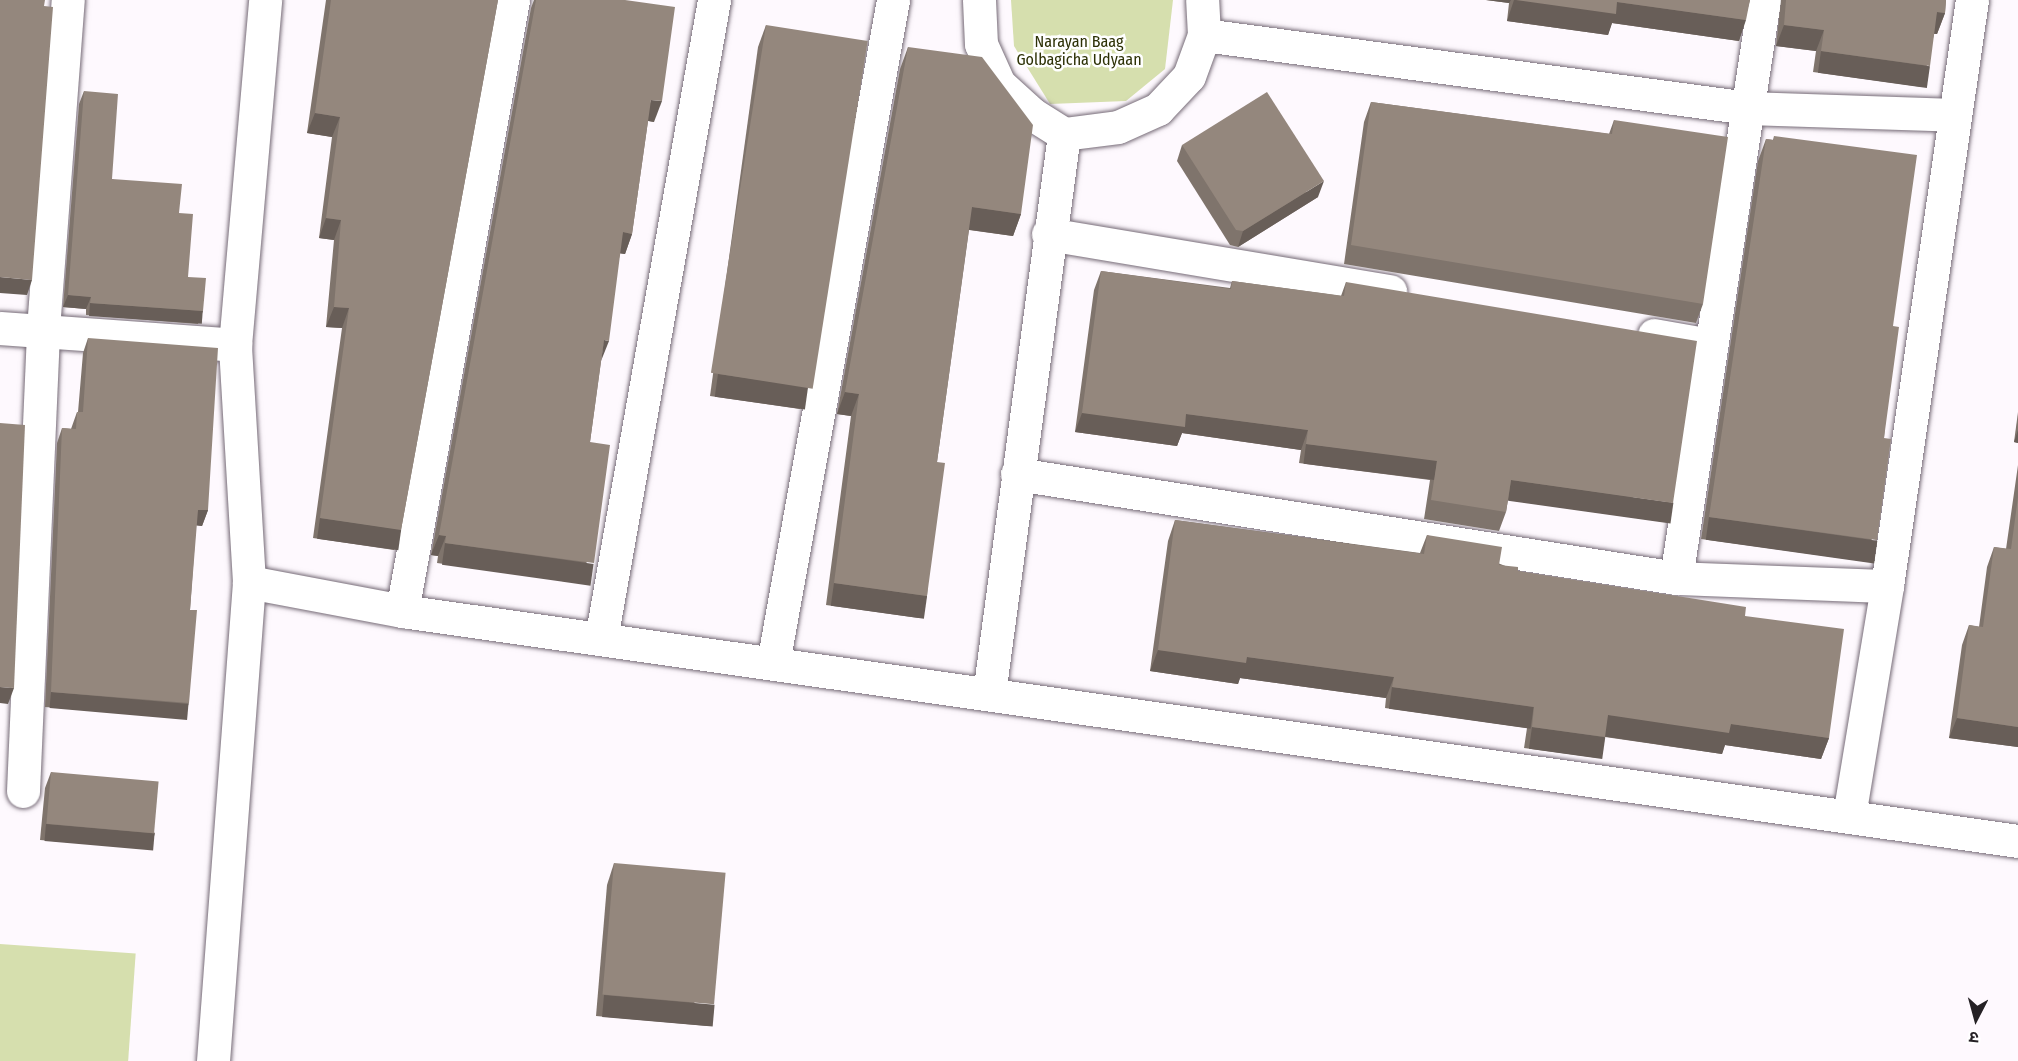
<!DOCTYPE html>
<html>
<head>
<meta charset="utf-8">
<style>
  body { margin:0 }
  #map { position:relative; width:2018px; height:1061px; overflow:hidden; background:#fef9fe; font-family:"Fira Sans Condensed","Noto Sans Devanagari",sans-serif }
  div>[style] { position:absolute }
  .green>* { inset:0; background:#d6dfae; transform-origin:0 0 }
  .roads { filter:drop-shadow(0 0 2px #766b77) drop-shadow(0 0 2px #766b77) }
  .minor>* { height:33px; margin:-16.5px; padding:0 16.5px; transform-origin:16.5px; border-radius:16.5px; background:#fff }
  .wall>* { inset:0; background:#7f746c }
  .shaded-wall>* { inset:0; background:#685e58; transform-origin:0 0 }
  .building>* { inset:0; background:#94877d; transform-origin:0 0 }
  span { translate:-50% -50%; white-space:nowrap; text-align:center; line-height:1.15; -webkit-text-stroke:5px #fff; paint-order:stroke }
  .park-label { font-size:16px; color:#2d3106 }
  .north { position:absolute; left:1946px; top:989px; width:60px; height:60px; -webkit-text-stroke:4px #fff; paint-order:stroke; rotate:186deg; font-size:16px; font-weight:700; line-height:24px; text-align:center; color:#252125 }
  .north::after { content:''; display:block; margin:auto; width:21px; height:27px; background:#252125; clip-path:polygon(50% 0,100% 100%,50% 72%,0 100%) }
</style>
</head>
<body>
<div id="map">
  <div class="green">
    <i style="clip-path:polygon(1011px 0,1173px 0,1165px 69px,1126px 101px,1050px 104px,1014px 46px)"></i>
    <i style="left:0;top:944px;width:136px;height:117px;rotate:4deg"></i>
  </div>
  <div class="roads">
    <div class="minor">
      <i style="left:979px;top:0;width:44px;rotate:87.4deg"></i>
      <i style="left:981px;top:44px;width:44px;rotate:65.8deg"></i>
      <i style="left:999px;top:84px;width:45px;rotate:42.3deg"></i>
      <i style="left:1032px;top:114px;width:38px;rotate:32deg"></i>
      <i style="left:1064px;top:134px;width:54px;rotate:-7.4deg"></i>
      <i style="left:1118px;top:127px;width:44px;rotate:-24.2deg"></i>
      <i style="left:1158px;top:109px;width:45px;rotate:-46.8deg"></i>
      <i style="left:1189px;top:76px;width:44px;rotate:-69.9deg"></i>
      <i style="left:1204px;top:35px;width:35px;rotate:-93deg"></i>
      <i style="left:1204px;top:35px;width:549px;rotate:7.64deg"></i>
      <i style="left:1748px;top:108px;width:206px;rotate:1.9deg"></i>
      <i style="left:1048px;top:234px;width:347px;rotate:9.5deg"></i>
      <i style="left:0;top:328px;width:236px;rotate:4.1deg"></i>
      <i style="left:1654px;top:335px;width:58px;rotate:10deg"></i>
      <i style="left:1017px;top:474px;width:667px;rotate:8.97deg"></i>
      <i style="left:1676px;top:578px;width:211px;rotate:2.2deg"></i>
      <i style="left:1676px;top:578px;width:585px;rotate:-81.34deg"></i>
      <i style="left:249px;top:582px;width:156px;rotate:10.7deg"></i>
      <i style="left:402px;top:611px;width:1632px;rotate:8.1deg"></i>
      <i style="left:402px;top:611px;width:621px;rotate:-79.7deg"></i>
      <i style="left:601px;top:639px;width:649px;rotate:-79.97deg"></i>
      <i style="left:773px;top:663px;width:674px;rotate:-79.74deg"></i>
      <i style="left:989px;top:694px;width:565px;rotate:-82.37deg"></i>
      <i style="left:23px;top:791px;width:462px;rotate:-87.5deg"></i>
      <i style="left:43px;top:329px;width:330px;rotate:-85.7deg"></i>
      <i style="left:1849px;top:816px;width:233px;rotate:-80.6deg"></i>
      <i style="left:1887px;top:586px;width:592px;rotate:-81.75deg"></i>
      <i style="left:213px;top:1061px;width:480px;rotate:-85.7deg"></i>
      <i style="left:249px;top:582px;width:237px;rotate:-93.4deg"></i>
      <i style="left:235px;top:345px;width:346px;rotate:-85deg"></i>
    </div>
  </div>
  <div class="wall">
    <i style="clip-path:polygon(326px 0,498px 0,401px 530px,394px 550px,313px 538px,342px 328px,326px 327px,334px 240px,319px 238px,332px 137px,307px 133px)"></i>
    <i style="clip-path:polygon(534px 0,625px 0,654px 122px,648px 121px,632px 234px,625px 254px,620px 253px,601px 361px,590px 442px,586px 584px,437px 563px,438px 556px,431px 555px,531px 8px)"></i>
    <i style="clip-path:polygon(1486px 0,1750px 0,1739px 41px,1612px 23px,1608px 35px,1507px 21px,1509px 3px)"></i>
    <i style="clip-path:polygon(1781px 0,1946px 0,1945px 13px,1937px 34px,1934px 34px,1922px 87px,1813px 72px,1816px 51px,1776px 46px)"></i>
    <i style="clip-path:polygon(766px 25px,800px 409px,710px 396px,758px 47px)"></i>
    <i style="clip-path:polygon(908px 47px,1021px 214px,1013px 236px,969px 230px,937px 462px,927px 596px,919px 618px,826px 605px,851px 416px,837px 414px,900px 69px)"></i>
    <i style="clip-path:polygon(84px 91px,112px 179px,179px 213px,188px 277px,203px 311px,198px 324px,86px 315px,86px 309px,63px 307px,79px 104px)"></i>
    <i style="clip-path:polygon(1371px 102px,1609px 134px,1614px 120px,1703px 304px,1696px 323px,1344px 264px,1364px 122px)"></i>
    <i style="clip-path:polygon(1774px 136px,1893px 326px,1884px 438px,1869px 562px,1701px 539px,1758px 161px,1766px 139px,1773px 140px)"></i>
    <i style="clip-path:polygon(1182px 145px,1318px 197px,1238px 247px,1230px 245px,1177px 161px)"></i>
    <i style="clip-path:polygon(1101px 271px,1230px 288px,1232px 281px,1341px 296px,1346px 282px,1665px 522px,1508px 500px,1506px 512px,1499px 531px,1424px 519px,1430px 480px,1299px 463px,1301px 450px,1182px 433px,1177px 446px,1075px 432px,1094px 290px)"></i>
    <i style="clip-path:polygon(88px 338px,208px 510px,202px 526px,196px 525px,190px 610px,189px 703px,183px 718px,45px 707px,57px 443px,62px 428px,71px 429px,77px 412px,78px 412px,83px 353px)"></i>
    <i style="clip-path:polygon(2018px 412px,2018px 443px,2014px 442px)"></i>
    <i style="clip-path:polygon(2018px 465px,2018px 747px,1949px 738px,1962px 645px,1969px 625px,1979px 627px,1987px 567px,1994px 547px,2006px 549px)"></i>
    <i style="clip-path:polygon(1175px 520px,1420px 553px,1427px 535px,1518px 571px,1745px 616px,1829px 738px,1821px 759px,1725px 745px,1722px 754px,1605px 737px,1598px 758px,1524px 748px,1527px 728px,1385px 708px,1386px 698px,1240px 678px,1238px 684px,1150px 671px,1168px 541px)"></i>
    <i style="clip-path:polygon(51px 772px,155px 833px,150px 849px,40px 840px,45px 788px)"></i>
    <i style="clip-path:polygon(614px 863px,708px 1026px,596px 1016px,607px 885px)"></i>
  </div>
  <div class="shaded-wall">
    <i style="clip-path:polygon(1486px 0,1511px 0,1509px 3px)"></i>
    <i style="clip-path:polygon(1514px 0,1617px 2px,1746px 20px,1739px 41px,1612px 23px,1608px 35px,1507px 21px)"></i>
    <i style="clip-path:polygon(1937px 12px,1945px 13px,1937px 34px,1930px 33px)"></i>
    <i style="clip-path:polygon(1784px 25px,1824px 30px,1816px 51px,1776px 46px)"></i>
    <i style="left:1821px;top:51px;width:110px;height:22px;rotate:8deg"></i>
    <i style="clip-path:polygon(651px 100px,662px 101px,654px 122px,644px 120px)"></i>
    <i style="clip-path:polygon(315px 113px,340px 117px,332px 137px,307px 133px)"></i>
    <i style="clip-path:polygon(1324px 181px,1318px 197px,1238px 247px,1243px 231px)"></i>
    <i style="clip-path:polygon(972px 207px,1021px 214px,1013px 236px,964px 229px)"></i>
    <i style="clip-path:polygon(326px 218px,341px 220px,334px 240px,319px 238px)"></i>
    <i style="clip-path:polygon(623px 232px,632px 234px,625px 254px,616px 253px)"></i>
    <i style="clip-path:polygon(0 277px,32px 280px,27px 295px,0 293px)"></i>
    <i style="clip-path:polygon(68px 295px,91px 297px,86px 309px,63px 307px)"></i>
    <i style="left:90px;top:303px;width:113px;height:13px;rotate:4deg"></i>
    <i style="clip-path:polygon(334px 307px,349px 308px,342px 328px,326px 327px)"></i>
    <i style="clip-path:polygon(604px 340px,609px 341px,601px 361px)"></i>
    <i style="left:718px;top:374px;width:91px;height:23px;rotate:8deg"></i>
    <i style="clip-path:polygon(845px 392px,859px 394px,851px 416px,837px 414px)"></i>
    <i style="clip-path:polygon(1082px 413px,1186px 414px,1308px 430px,1301px 450px,1182px 433px,1177px 446px,1075px 432px)"></i>
    <i style="clip-path:polygon(2018px 430px,2018px 443px,2014px 442px)"></i>
    <i style="left:1306px;top:444px;width:132px;height:20px;rotate:7deg"></i>
    <i style="left:1511px;top:480px;width:164px;height:21px;rotate:8deg"></i>
    <i style="clip-path:polygon(198px 510px,208px 510px,202px 526px,192px 525px)"></i>
    <i style="left:1709px;top:517px;width:170px;height:23px;rotate:8deg"></i>
    <i style="left:320px;top:518px;width:82px;height:21px;rotate:8deg"></i>
    <i style="clip-path:polygon(439px 535px,446px 536px,438px 556px,431px 555px)"></i>
    <i style="left:445px;top:543px;width:150px;height:22px;rotate:8deg"></i>
    <i style="left:834px;top:583px;width:94px;height:23px;rotate:8deg"></i>
    <i style="clip-path:polygon(1158px 650px,1247px 657px,1394px 677px,1386px 698px,1240px 678px,1238px 684px,1150px 671px)"></i>
    <i style="clip-path:polygon(0 687px,14px 688px,8px 704px,0 703px)"></i>
    <i style="left:1392px;top:687px;width:143px;height:22px;rotate:8deg"></i>
    <i style="left:51px;top:692px;width:138px;height:16px;rotate:5deg"></i>
    <i style="clip-path:polygon(1608px 715px,1731px 724px,1829px 738px,1821px 759px,1725px 745px,1722px 754px,1601px 736px)"></i>
    <i style="clip-path:polygon(1957px 718px,2018px 727px,2018px 747px,1949px 738px)"></i>
    <i style="left:1532px;top:727px;width:74px;height:22px;rotate:8deg"></i>
    <i style="left:46px;top:824px;width:109px;height:17px;rotate:5deg"></i>
    <i style="left:604px;top:995px;width:111px;height:22px;rotate:5deg"></i>
  </div>
  <div class="building">
    <i style="clip-path:polygon(0 0,45px 0,44px 6px,53px 7px,32px 280px,0 277px)"></i>
    <i style="clip-path:polygon(331px 0,498px 0,401px 530px,320px 518px,349px 308px,334px 307px,341px 220px,326px 218px,340px 117px,315px 113px)"></i>
    <i style="clip-path:polygon(536px 0,625px 0,675px 7px,662px 101px,651px 100px,632px 234px,623px 232px,609px 341px,604px 340px,590px 442px,610px 445px,594px 563px,445px 543px,446px 536px,439px 535px)"></i>
    <i style="clip-path:polygon(1516px 0,1750px 0,1746px 20px,1617px 2px,1616px 14px)"></i>
    <i style="clip-path:polygon(1786px 0,1946px 0,1945px 13px,1937px 12px,1930px 66px,1821px 51px,1824px 30px,1784px 25px)"></i>
    <i style="left:766px;top:25px;width:103px;height:352px;rotate:9deg"></i>
    <i style="clip-path:polygon(908px 47px,982px 57px,1033px 125px,1021px 214px,972px 207px,937px 462px,945px 463px,927px 596px,834px 583px,859px 394px,845px 392px)"></i>
    <i style="clip-path:polygon(84px 91px,118px 94px,112px 179px,182px 184px,179px 213px,193px 214px,188px 277px,206px 278px,203px 311px,90px 303px,91px 297px,68px 295px)"></i>
    <i style="clip-path:polygon(1267px 92px,1324px 181px,1243px 231px,1236px 230px,1182px 145px)"></i>
    <i style="clip-path:polygon(1371px 102px,1612px 134px,1614px 120px,1728px 137px,1703px 304px,1351px 245px)"></i>
    <i style="clip-path:polygon(1774px 136px,1917px 155px,1893px 326px,1899px 327px,1884px 438px,1891px 439px,1877px 540px,1709px 517px,1766px 139px,1774px 140px)"></i>
    <i style="clip-path:polygon(1101px 271px,1231px 289px,1232px 281px,1344px 296px,1346px 282px,1697px 341px,1673px 503px,1511px 480px,1506px 512px,1431px 500px,1437px 461px,1306px 444px,1308px 430px,1186px 414px,1185px 427px,1082px 413px)"></i>
    <i style="clip-path:polygon(88px 338px,218px 348px,208px 510px,198px 510px,190px 610px,197px 610px,189px 703px,51px 692px,62px 428px,76px 429px,77px 412px,83px 412px)"></i>
    <i style="clip-path:polygon(0 423px,25px 425px,14px 688px,0 687px)"></i>
    <i style="clip-path:polygon(2018px 497px,2018px 727px,1957px 718px,1969px 625px,1983px 627px,1994px 547px,2011px 549px)"></i>
    <i style="clip-path:polygon(1175px 520px,1424px 554px,1427px 535px,1502px 547px,1499px 565px,1518px 567px,1518px 571px,1746px 607px,1745px 616px,1844px 629px,1829px 738px,1731px 724px,1729px 733px,1608px 715px,1605px 737px,1532px 727px,1534px 707px,1392px 687px,1394px 677px,1247px 657px,1246px 663px,1158px 650px)"></i>
    <i style="left:51px;top:772px;width:108px;height:52px;rotate:5deg"></i>
    <i style="left:614px;top:863px;width:112px;height:132px;rotate:5deg"></i>
  </div>
  <div class="park-label">
    <span style="left:1079px;top:51px">Narayan Baag<br>Golbagicha Udyaan</span>
  </div>
  <div class="north">उ</div>
</div>
</body>
</html>
